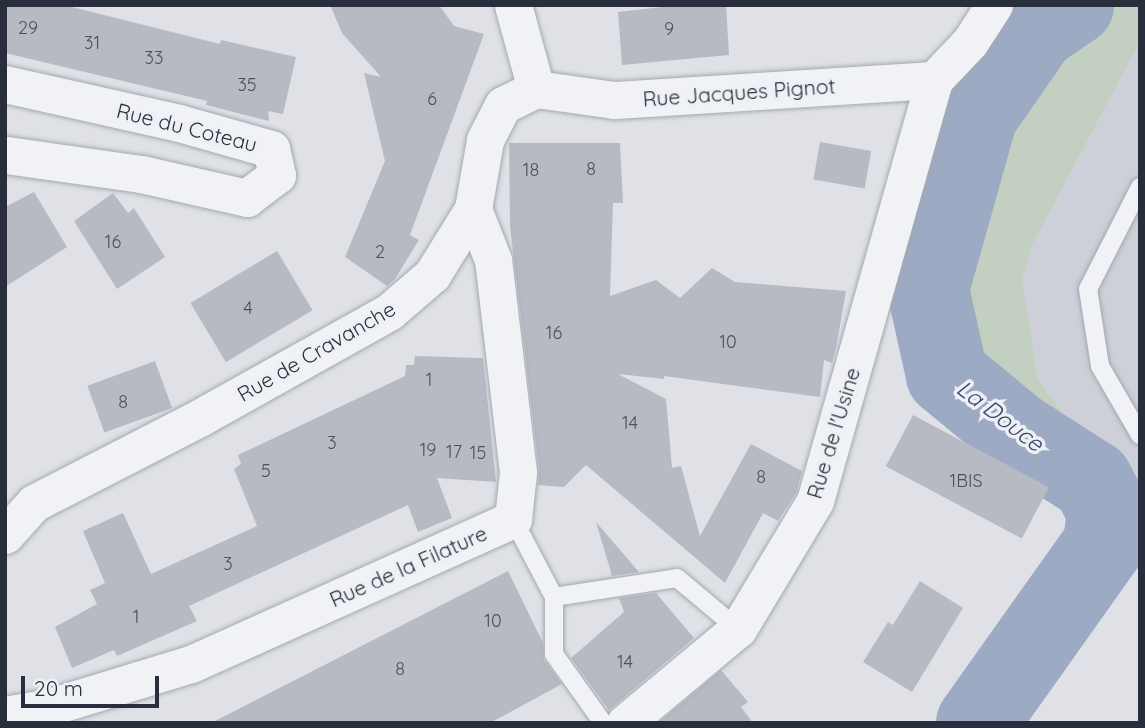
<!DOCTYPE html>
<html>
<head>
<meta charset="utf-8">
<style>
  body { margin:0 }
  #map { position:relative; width:1145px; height:728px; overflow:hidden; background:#dfe1e7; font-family:Quicksand,sans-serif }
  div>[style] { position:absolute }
  .built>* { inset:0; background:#cdd0d8 }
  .green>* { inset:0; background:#c3d0c1 }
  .river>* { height:82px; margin:-41px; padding:0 41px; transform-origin:41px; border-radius:41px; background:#9daac4 }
  .building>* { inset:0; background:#b7bac3; transform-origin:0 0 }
  .roads { filter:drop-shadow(0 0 2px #a5a8b0) drop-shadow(0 0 2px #a5a8b0) }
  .service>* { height:18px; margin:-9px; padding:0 9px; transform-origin:9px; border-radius:9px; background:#f1f2f6 }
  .minor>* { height:37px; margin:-18.5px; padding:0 18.5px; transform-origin:18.5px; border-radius:18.5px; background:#f1f2f6 }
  span { translate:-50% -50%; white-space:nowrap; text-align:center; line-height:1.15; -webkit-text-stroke:7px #eef0f5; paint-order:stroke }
  .number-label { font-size:18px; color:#4c515e }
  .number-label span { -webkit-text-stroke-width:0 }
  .street-label { font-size:21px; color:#292e3c }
  .water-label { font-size:23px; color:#37486c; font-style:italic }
  .frame { position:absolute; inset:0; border:7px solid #292e3c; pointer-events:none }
  .scale { position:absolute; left:21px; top:676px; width:138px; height:32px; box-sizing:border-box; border:4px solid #292e3c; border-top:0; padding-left:9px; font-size:21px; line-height:24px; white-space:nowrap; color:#292e3c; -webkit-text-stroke:5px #eef0f5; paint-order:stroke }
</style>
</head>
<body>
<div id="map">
  <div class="built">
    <i style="clip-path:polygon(1140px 42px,1140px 499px,1130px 479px,1093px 456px,1038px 379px,1022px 278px,1033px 244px)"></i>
  </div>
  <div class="green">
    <i style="clip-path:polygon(1097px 5px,1140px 5px,1140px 42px,1033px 244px,1022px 278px,1038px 379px,1093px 456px,978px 382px,954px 334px,948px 306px,986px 137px,998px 109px,1029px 66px)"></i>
  </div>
  <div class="river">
    <i style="left:977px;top:723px;width:219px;rotate:-54.6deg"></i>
    <i style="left:1104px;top:544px;width:33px;rotate:-83deg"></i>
    <i style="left:1108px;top:511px;width:34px;rotate:-118deg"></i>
    <i style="left:1092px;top:481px;width:89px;rotate:-147.4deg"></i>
    <i style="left:1017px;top:433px;width:91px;rotate:-140.4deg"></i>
    <i style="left:947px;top:375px;width:88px;rotate:-102.5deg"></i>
    <i style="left:928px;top:289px;width:181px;rotate:-74.3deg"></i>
    <i style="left:977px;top:115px;width:103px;rotate:-55.2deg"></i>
    <i style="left:1036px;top:30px;width:45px;rotate:-34deg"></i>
  </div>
  <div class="building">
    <i style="clip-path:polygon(5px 5px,64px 5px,220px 44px,221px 40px,296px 57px,283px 114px,268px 111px,269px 121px,206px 105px,207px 101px,5px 53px)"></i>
    <i style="clip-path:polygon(330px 5px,439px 5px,454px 26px,484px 34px,410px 235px,419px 240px,395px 279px,387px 286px,345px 257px,385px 161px,364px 73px,381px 77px,342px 33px)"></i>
    <i style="clip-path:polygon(679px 5px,726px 5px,729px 55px,622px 65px,618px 12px)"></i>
    <i style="left:820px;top:142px;width:52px;height:38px;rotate:10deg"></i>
    <i style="clip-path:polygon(509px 143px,620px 143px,623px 203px,613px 203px,610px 296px,656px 280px,680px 298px,712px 268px,735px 282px,846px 291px,836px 348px,832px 363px,824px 360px,820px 397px,664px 376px,664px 379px,618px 374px,666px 399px,672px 468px,681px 466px,700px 536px,751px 444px,802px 471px,796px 493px,778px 521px,763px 513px,725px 583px,586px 465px,564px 487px,538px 485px,539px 470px,510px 226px)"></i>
    <i style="clip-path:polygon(34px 192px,67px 247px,5px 287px,5px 207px)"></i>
    <i style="clip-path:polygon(113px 193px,128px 213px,134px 208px,165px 257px,117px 289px,74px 221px)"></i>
    <i style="left:277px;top:251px;width:69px;height:101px;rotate:59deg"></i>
    <i style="clip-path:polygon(415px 356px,483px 358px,496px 482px,437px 478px,452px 518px,418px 532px,408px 505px,189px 606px,197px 621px,117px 656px,114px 650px,72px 668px,55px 627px,97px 604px,90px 590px,105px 583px,83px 531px,123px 513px,151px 574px,257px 526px,234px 469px,241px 464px,238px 455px,405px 376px,406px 365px,414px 365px)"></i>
    <i style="left:155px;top:361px;width:50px;height:72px;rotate:70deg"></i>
    <i style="left:913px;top:415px;width:154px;height:58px;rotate:28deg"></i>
    <i style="clip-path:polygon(596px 522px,639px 572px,612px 576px)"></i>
    <i style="clip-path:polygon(508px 571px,543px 643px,544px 660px,562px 684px,490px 723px,211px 723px)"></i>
    <i style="clip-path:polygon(920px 581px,963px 608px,912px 692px,863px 662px,888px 622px,893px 625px)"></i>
    <i style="clip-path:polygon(656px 593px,694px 638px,609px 710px,571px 658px,624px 612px,619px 598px)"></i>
    <i style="clip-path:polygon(721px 670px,748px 702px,741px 707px,753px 723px,658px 723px)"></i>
  </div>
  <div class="roads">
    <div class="service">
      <i style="left:1140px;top:187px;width:114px;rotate:117deg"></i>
      <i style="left:1088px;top:289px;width:78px;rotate:81.1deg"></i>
      <i style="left:1100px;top:366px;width:80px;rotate:59.9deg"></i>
      <i style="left:513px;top:519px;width:88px;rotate:62.3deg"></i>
      <i style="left:554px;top:597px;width:124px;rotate:-8.8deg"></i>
      <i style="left:677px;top:578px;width:80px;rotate:39.9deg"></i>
      <i style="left:554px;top:597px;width:57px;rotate:90deg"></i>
      <i style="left:554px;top:654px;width:85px;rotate:54.6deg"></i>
    </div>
    <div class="minor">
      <i style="left:513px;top:5px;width:87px;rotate:74.7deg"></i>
      <i style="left:5px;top:84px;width:178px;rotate:12.6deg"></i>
      <i style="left:179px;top:123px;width:96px;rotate:15.8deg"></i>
      <i style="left:271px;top:149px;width:27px;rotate:77deg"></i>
      <i style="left:277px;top:175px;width:38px;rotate:143deg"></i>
      <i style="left:247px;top:198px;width:109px;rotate:-167.2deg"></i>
      <i style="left:141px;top:174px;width:137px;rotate:-172deg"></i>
      <i style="left:536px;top:89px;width:79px;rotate:8deg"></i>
      <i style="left:614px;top:100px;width:321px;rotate:-3.6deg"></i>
      <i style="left:934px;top:80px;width:52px;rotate:-46.5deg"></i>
      <i style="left:970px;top:42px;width:44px;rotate:-57deg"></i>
      <i style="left:5px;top:535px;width:43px;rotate:-47.8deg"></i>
      <i style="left:34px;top:503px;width:188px;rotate:-27.2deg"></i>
      <i style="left:201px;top:417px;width:215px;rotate:-29.2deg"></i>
      <i style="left:389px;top:312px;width:57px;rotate:-40.7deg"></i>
      <i style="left:432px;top:275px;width:78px;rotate:-58.2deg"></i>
      <i style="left:473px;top:209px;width:70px;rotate:-80.1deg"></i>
      <i style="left:485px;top:140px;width:39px;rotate:-63deg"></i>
      <i style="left:503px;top:105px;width:37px;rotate:-26deg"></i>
      <i style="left:5px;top:715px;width:46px;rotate:-10.1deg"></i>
      <i style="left:50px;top:707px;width:147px;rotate:-17deg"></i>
      <i style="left:191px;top:664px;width:353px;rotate:-24.2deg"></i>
      <i style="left:513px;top:519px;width:47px;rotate:-83.9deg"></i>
      <i style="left:518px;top:472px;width:213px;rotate:-96.7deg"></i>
      <i style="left:493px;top:260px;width:55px;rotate:-111.4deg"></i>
      <i style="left:625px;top:723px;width:147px;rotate:-39.8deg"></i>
      <i style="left:738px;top:629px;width:149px;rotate:-59deg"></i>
      <i style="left:815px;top:501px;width:437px;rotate:-74.2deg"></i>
    </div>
  </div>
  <div class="number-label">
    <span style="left:28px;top:28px">29</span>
    <span style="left:669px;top:29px">9</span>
    <span style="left:92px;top:43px">31</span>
    <span style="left:154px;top:58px">33</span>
    <span style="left:247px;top:85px">35</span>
    <span style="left:432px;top:99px">6</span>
    <span style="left:591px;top:169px">8</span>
    <span style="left:531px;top:170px">18</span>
    <span style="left:113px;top:242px">16</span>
    <span style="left:380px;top:252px">2</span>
    <span style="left:248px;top:308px">4</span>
    <span style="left:554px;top:333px">16</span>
    <span style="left:728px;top:342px">10</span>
    <span style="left:429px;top:380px">1</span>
    <span style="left:123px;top:402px">8</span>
    <span style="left:630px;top:423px">14</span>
    <span style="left:332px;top:443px">3</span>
    <span style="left:428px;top:450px">19</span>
    <span style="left:454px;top:452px">17</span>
    <span style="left:478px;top:453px">15</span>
    <span style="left:266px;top:471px">5</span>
    <span style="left:761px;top:477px">8</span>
    <span style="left:966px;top:481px">1BIS</span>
    <span style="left:228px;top:564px">3</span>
    <span style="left:136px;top:617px">1</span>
    <span style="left:493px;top:621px">10</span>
    <span style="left:625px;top:662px">14</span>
    <span style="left:400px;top:669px">8</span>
  </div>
  <div class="street-label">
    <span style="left:739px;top:92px;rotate:-4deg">Rue Jacques Pignot</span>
    <span style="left:187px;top:127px;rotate:14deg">Rue du Coteau</span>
    <span style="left:316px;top:351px;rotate:-30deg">Rue de Cravanche</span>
    <span style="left:833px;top:433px;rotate:-73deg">Rue de l'Usine</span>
    <span style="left:408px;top:566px;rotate:-24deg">Rue de la Filature</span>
  </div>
  <div class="water-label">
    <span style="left:1000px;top:416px;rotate:37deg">La Douce</span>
  </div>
  <div class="frame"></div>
  <div class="scale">20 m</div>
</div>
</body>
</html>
